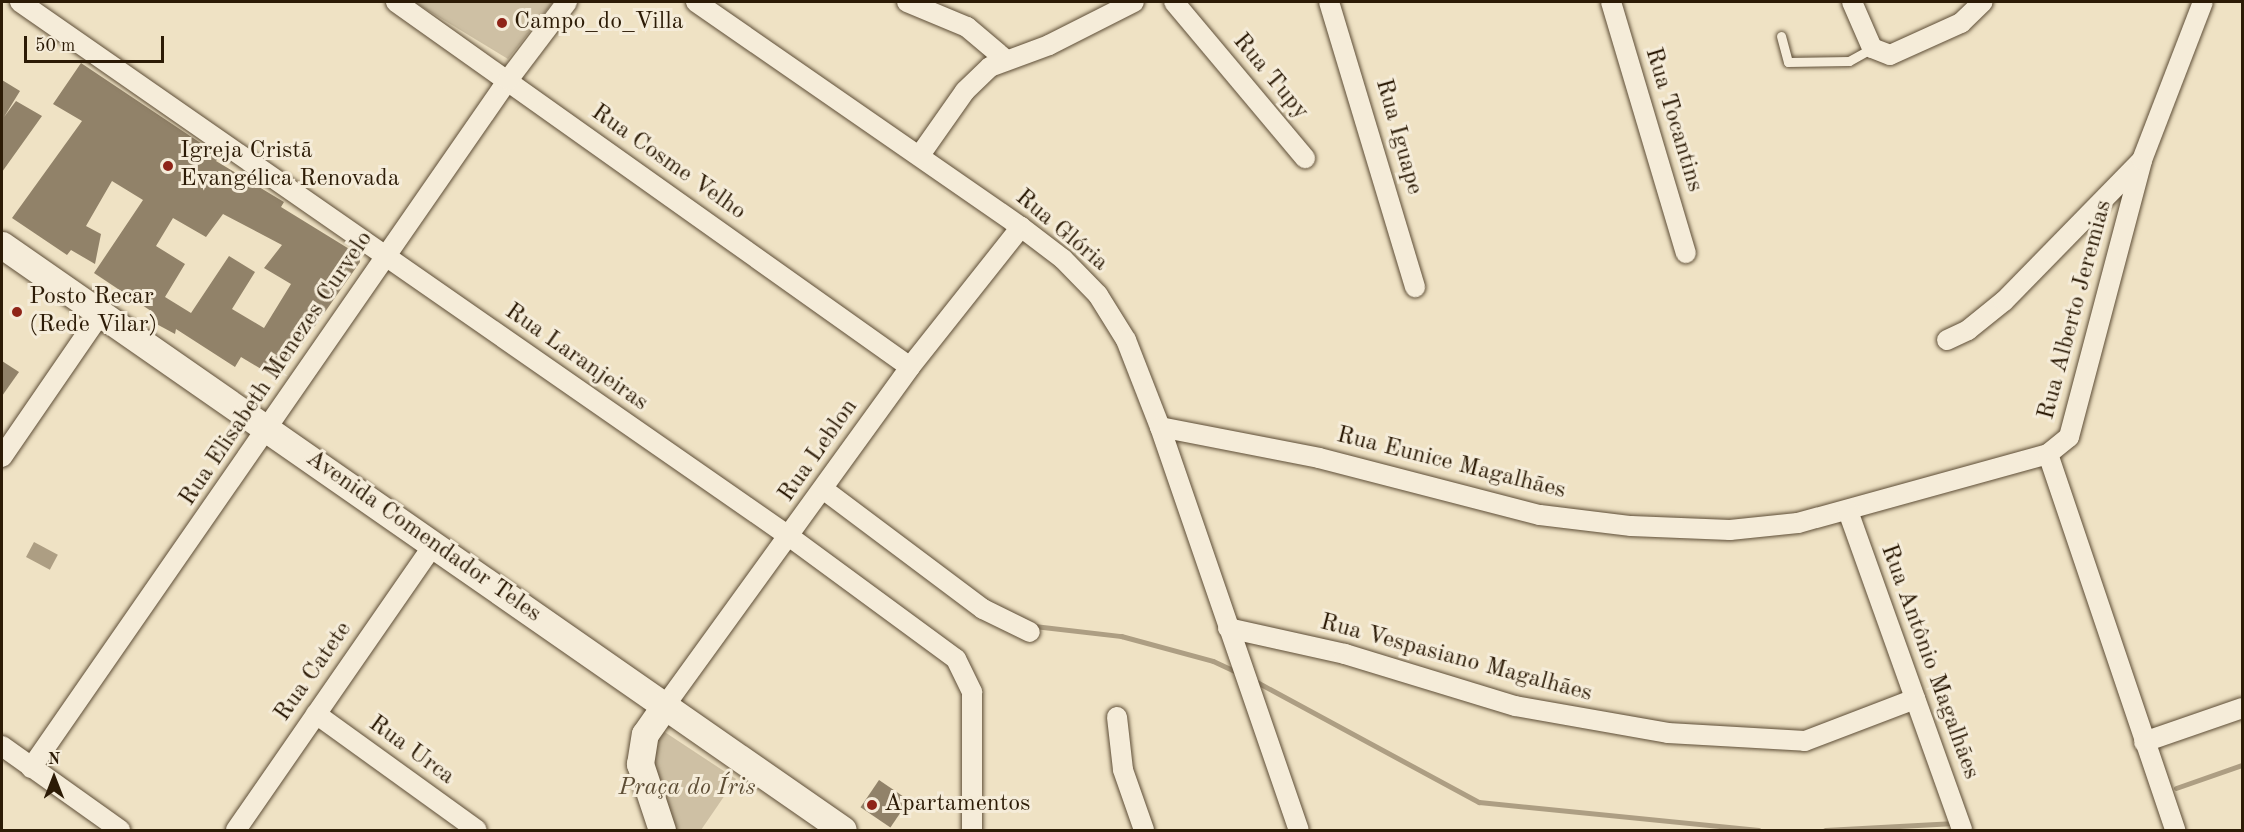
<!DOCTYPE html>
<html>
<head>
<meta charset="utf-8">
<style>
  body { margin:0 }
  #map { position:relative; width:2244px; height:832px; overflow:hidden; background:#efe2c4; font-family:"Old Standard TT",serif }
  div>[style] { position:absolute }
  .green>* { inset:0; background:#cec0a4 }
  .water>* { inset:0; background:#ad9e83; transform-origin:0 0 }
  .stream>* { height:5px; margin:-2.5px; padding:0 2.5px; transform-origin:2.5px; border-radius:2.5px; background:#ad9e83 }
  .building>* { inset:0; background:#918269; transform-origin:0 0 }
  .roads { filter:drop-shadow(0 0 2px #5d4d36) drop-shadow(0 0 2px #5d4d36) }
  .lane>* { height:9px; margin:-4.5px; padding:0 4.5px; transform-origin:4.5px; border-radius:4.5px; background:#f5ecd9 }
  .street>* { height:20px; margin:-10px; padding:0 10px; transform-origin:10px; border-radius:10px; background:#f5ecd9 }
  .secondary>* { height:27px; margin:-13.5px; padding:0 13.5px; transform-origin:13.5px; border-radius:13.5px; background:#f5ecd9 }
  .dots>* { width:16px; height:16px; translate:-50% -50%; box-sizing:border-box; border:3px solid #f5ecd9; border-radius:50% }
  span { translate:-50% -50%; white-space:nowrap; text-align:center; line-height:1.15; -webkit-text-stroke:6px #f5ecd9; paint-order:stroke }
  .poi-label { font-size:24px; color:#2c1b06 }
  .left { translate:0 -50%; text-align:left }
  .street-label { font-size:24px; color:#2c1b06 }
  .park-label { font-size:24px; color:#5d4d35; font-style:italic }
  .frame { position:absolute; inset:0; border:3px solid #2c1b06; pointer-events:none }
  .north { position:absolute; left:24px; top:748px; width:60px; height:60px; -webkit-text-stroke:4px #f5ecd9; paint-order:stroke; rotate:0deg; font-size:16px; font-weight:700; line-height:24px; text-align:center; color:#2c1b06 }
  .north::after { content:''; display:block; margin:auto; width:21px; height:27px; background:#2c1b06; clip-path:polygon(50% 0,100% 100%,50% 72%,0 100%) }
  .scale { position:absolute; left:24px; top:36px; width:140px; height:27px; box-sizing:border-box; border:3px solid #2c1b06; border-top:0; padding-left:8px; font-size:18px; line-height:21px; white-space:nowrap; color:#2c1b06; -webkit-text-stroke:4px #f5ecd9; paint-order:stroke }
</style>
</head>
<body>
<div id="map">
  <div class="green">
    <i style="clip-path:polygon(414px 2px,553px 2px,508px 59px)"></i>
    <i style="clip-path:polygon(654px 725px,736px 779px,701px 830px,668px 830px,651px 791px)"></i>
  </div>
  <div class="water">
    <i style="left:34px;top:542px;width:27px;height:17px;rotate:28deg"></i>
  </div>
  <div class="stream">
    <i style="left:1034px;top:626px;width:88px;rotate:6.6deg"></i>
    <i style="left:1121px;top:636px;width:95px;rotate:15.2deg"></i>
    <i style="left:1213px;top:661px;width:29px;rotate:25deg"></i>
    <i style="left:1253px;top:680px;width:257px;rotate:28.4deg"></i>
    <i style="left:1479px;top:802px;width:281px;rotate:5.7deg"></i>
    <i style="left:2176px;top:788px;width:70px;rotate:-19.2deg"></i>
    <i style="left:1825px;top:830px;width:130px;rotate:-3.1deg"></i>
  </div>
  <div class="building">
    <i style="clip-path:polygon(evenodd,81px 63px,220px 156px,216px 161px,284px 202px,281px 207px,359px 255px,360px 262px,278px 379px,241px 357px,235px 367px,176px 329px,175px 334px,149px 320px,154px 313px,94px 273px,143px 200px,112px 181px,86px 226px,101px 234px,95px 264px,71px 250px,67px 255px,12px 218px,82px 121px,53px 104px,81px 63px,223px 214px,282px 245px,264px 268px,291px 284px,264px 328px,232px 309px,255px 272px,229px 256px,191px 313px,165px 297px,185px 264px,156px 246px,173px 218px,206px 237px,223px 214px)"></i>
    <i style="clip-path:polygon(2px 80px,20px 91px,4px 117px,16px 101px,42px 116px,2px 172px)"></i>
    <i style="clip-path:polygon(2px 361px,19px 372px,2px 396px)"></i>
    <i style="left:879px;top:780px;width:36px;height:33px;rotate:34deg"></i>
  </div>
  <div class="roads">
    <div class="lane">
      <i style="left:1781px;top:36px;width:27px;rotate:75deg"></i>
      <i style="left:1788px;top:62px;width:61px;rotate:-0.9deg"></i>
      <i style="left:1849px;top:61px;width:26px;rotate:-29deg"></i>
    </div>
    <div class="street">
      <i style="left:20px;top:2px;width:938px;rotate:34.79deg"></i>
      <i style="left:790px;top:537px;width:206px;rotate:36.3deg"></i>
      <i style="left:956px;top:659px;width:37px;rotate:64deg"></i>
      <i style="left:972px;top:692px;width:138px;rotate:90deg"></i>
      <i style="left:396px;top:2px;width:630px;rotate:35.38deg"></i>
      <i style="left:696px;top:2px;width:395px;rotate:34.7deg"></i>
      <i style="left:1021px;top:227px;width:53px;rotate:37.3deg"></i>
      <i style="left:1063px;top:259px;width:50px;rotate:45.8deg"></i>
      <i style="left:1098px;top:295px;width:53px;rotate:58.1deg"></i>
      <i style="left:1126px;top:340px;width:93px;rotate:68.7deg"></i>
      <i style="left:1160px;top:427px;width:426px;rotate:71deg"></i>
      <i style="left:907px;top:2px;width:65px;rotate:22.6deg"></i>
      <i style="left:967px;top:27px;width:51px;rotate:40.2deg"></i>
      <i style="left:1174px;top:2px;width:204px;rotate:50deg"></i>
      <i style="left:1329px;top:2px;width:298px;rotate:73.2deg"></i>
      <i style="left:1611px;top:2px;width:262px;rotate:73.4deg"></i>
      <i style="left:1852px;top:2px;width:50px;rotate:66.5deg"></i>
      <i style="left:1872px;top:48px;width:19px;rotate:21deg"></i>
      <i style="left:1890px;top:55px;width:78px;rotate:-24.3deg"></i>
      <i style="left:1961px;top:23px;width:30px;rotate:-44deg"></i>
      <i style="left:920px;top:155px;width:78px;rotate:-54.9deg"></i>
      <i style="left:965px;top:91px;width:35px;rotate:-44deg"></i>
      <i style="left:990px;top:67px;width:63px;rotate:-20.4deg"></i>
      <i style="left:1049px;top:45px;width:95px;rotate:-26.8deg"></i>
      <i style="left:1947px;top:340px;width:23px;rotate:-25deg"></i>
      <i style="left:1968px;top:330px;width:46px;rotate:-38.9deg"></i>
      <i style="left:2004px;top:301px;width:197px;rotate:-45.6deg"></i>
      <i style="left:1160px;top:427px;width:162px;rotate:11deg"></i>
      <i style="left:1319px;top:458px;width:228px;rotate:14.5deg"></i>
      <i style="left:1540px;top:515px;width:92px;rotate:6.9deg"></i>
      <i style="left:1631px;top:526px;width:99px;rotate:2.3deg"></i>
      <i style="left:1730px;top:530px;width:68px;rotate:-5.9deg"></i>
      <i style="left:1798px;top:523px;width:259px;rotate:-15.4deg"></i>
      <i style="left:2048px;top:454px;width:27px;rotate:-39deg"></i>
      <i style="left:2069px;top:437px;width:286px;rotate:-75.2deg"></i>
      <i style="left:2142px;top:160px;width:169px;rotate:-68.9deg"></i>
      <i style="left:2048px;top:454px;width:397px;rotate:71.3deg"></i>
      <i style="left:2px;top:457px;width:175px;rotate:-55.5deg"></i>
      <i style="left:823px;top:489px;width:200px;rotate:36.9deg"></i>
      <i style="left:983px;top:609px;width:52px;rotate:26.1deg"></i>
      <i style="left:1848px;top:511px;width:339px;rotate:70.3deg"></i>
      <i style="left:1228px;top:628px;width:120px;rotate:12.5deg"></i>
      <i style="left:1345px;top:654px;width:178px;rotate:17deg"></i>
      <i style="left:1515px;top:706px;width:155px;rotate:10deg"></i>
      <i style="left:1668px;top:733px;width:137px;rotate:3.3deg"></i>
      <i style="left:1805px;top:741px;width:118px;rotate:-20.9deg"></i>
      <i style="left:664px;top:707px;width:420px;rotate:-54.1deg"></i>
      <i style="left:910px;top:367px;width:179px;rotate:-51.6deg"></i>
      <i style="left:316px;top:714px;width:198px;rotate:35.8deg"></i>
      <i style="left:1117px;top:717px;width:53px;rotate:83.5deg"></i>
      <i style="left:1123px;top:770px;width:64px;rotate:70.7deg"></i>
      <i style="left:2144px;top:742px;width:104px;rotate:-19.1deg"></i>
      <i style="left:2px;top:746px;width:145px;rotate:35.4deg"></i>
      <i style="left:31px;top:768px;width:837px;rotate:-55.27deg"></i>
      <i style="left:508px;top:80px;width:98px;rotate:-52.9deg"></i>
      <i style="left:236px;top:830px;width:349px;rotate:-55.3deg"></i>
    </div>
    <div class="secondary">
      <i style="left:2px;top:245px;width:1024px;rotate:34.82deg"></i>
      <i style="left:662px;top:830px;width:70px;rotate:-108.4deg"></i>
      <i style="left:640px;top:764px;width:30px;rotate:-81deg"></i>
      <i style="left:645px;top:734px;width:33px;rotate:-55deg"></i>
    </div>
  </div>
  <div class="dots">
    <i style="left:502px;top:23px;background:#8f2418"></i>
    <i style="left:168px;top:166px;background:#8f2418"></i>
    <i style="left:17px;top:312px;background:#8f2418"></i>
    <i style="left:872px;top:805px;background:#8f2418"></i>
  </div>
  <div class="poi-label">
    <span class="left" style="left:514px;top:23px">Campo_do_Villa</span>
    <span class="left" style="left:180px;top:166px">Igreja Cristã<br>Evangélica Renovada</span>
    <span class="left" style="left:29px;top:312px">Posto Recar<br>(Rede Vilar)</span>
    <span class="left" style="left:884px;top:805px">Apartamentos</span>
  </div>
  <div class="street-label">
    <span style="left:1270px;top:77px;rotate:50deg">Rua Tupy</span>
    <span style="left:1673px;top:120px;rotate:73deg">Rua Tocantins</span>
    <span style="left:1398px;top:137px;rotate:74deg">Rua Iguape</span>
    <span style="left:668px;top:163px;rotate:35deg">Rua Cosme Velho</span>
    <span style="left:1061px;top:231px;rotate:40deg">Rua Glória</span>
    <span style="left:2076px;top:310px;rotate:-75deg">Rua Alberto Jeremias</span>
    <span style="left:576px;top:358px;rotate:35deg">Rua Laranjeiras</span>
    <span style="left:277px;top:369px;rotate:-56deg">Rua Elisabeth Menezes Curvelo</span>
    <span style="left:819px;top:451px;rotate:-55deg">Rua Leblon</span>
    <span style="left:1451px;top:464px;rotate:14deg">Rua Eunice Magalhães</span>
    <span style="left:423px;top:537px;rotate:35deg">Avenida Comendador Teles</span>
    <span style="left:1456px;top:659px;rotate:15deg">Rua Vespasiano Magalhães</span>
    <span style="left:1929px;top:662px;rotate:70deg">Rua Antônio Magalhães</span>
    <span style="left:314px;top:672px;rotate:-55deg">Rua Catete</span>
    <span style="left:411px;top:751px;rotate:36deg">Rua Urca</span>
  </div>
  <div class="park-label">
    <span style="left:687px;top:789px">Praça do Íris</span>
  </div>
  <div class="frame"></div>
  <div class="north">N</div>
  <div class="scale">50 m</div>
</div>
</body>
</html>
